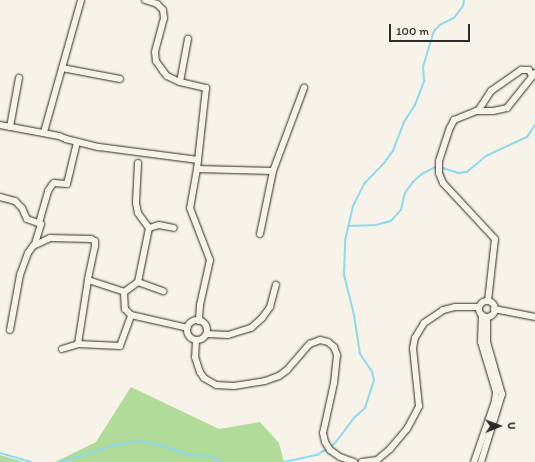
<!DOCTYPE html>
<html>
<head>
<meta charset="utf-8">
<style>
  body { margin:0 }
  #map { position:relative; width:535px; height:462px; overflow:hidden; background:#f7f3e8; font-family:Itim,sans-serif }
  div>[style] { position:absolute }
  .green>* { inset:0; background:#b0db99 }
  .stream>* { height:1.5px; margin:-0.75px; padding:0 0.75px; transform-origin:0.75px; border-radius:0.75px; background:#8ed9ef }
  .roads { filter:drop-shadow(0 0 1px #2b2b2b) drop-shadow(0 0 1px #2b2b2b) }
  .minor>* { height:6px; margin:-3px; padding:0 3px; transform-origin:3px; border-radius:3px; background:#f7f3e8 }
  .minor>.ring { margin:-3px; padding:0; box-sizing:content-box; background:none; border:6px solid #f7f3e8; border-radius:50% }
  span { translate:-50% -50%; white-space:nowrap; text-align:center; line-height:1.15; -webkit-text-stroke:3px #f7f3e8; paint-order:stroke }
  .north { position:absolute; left:479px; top:406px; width:40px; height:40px; -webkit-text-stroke:3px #f7f3e8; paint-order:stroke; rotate:89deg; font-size:11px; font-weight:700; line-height:16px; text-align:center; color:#2b2b2b }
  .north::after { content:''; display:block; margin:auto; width:14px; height:18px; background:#2b2b2b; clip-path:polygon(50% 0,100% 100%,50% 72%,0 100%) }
  .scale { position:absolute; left:389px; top:24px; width:81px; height:18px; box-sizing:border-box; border:2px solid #2b2b2b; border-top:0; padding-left:5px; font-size:12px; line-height:14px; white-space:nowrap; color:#2b2b2b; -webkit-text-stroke:3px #f7f3e8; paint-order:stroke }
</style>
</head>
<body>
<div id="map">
  <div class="green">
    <i style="clip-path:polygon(131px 387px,219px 429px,260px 422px,279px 443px,284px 462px,55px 462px,96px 442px)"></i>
    <i style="clip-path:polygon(0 455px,24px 462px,0 462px)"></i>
  </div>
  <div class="stream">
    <i style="left:440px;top:167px;width:19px;rotate:18deg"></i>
    <i style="left:458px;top:173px;width:9px;rotate:-6deg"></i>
    <i style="left:467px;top:172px;width:25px;rotate:-40deg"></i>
    <i style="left:486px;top:156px;width:45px;rotate:-24.9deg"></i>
    <i style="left:527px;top:137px;width:14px;rotate:-56deg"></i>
    <i style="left:348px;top:226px;width:28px;rotate:-2deg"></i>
    <i style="left:376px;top:225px;width:16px;rotate:-15deg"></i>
    <i style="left:391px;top:221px;width:15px;rotate:-48deg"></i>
    <i style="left:401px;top:210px;width:17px;rotate:-77deg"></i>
    <i style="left:405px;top:193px;width:14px;rotate:-54deg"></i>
    <i style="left:413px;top:182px;width:12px;rotate:-42deg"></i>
    <i style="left:422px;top:174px;width:16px;rotate:-27deg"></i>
    <i style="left:331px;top:447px;width:7px;rotate:-45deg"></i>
    <i style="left:336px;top:442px;width:31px;rotate:-53deg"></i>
    <i style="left:355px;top:417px;width:13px;rotate:-42deg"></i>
    <i style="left:365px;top:408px;width:29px;rotate:-72deg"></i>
    <i style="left:374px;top:380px;width:8px;rotate:-104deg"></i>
    <i style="left:372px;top:372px;width:22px;rotate:-124deg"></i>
    <i style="left:360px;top:354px;width:39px;rotate:-99deg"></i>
    <i style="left:354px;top:315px;width:41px;rotate:-104deg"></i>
    <i style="left:344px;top:275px;width:34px;rotate:-88deg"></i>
    <i style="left:345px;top:241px;width:36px;rotate:-77deg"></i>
    <i style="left:353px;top:206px;width:25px;rotate:-63deg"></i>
    <i style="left:364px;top:184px;width:30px;rotate:-46deg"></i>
    <i style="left:385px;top:162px;width:14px;rotate:-54deg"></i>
    <i style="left:393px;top:151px;width:31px;rotate:-69deg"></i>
    <i style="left:404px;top:122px;width:20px;rotate:-57deg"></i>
    <i style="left:415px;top:105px;width:26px;rotate:-69deg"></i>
    <i style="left:424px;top:81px;width:14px;rotate:-94deg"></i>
    <i style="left:423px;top:67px;width:38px;rotate:-73deg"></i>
    <i style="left:434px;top:31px;width:8px;rotate:-45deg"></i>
    <i style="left:440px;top:25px;width:16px;rotate:-27deg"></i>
    <i style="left:454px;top:18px;width:15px;rotate:-53deg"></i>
    <i style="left:463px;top:6px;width:6px;rotate:-81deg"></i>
    <i style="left:0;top:453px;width:32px;rotate:16deg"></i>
    <i style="left:61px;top:462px;width:57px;rotate:-17.5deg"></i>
    <i style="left:115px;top:445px;width:24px;rotate:-9deg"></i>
    <i style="left:139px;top:441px;width:22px;rotate:10deg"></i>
    <i style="left:161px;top:445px;width:31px;rotate:19deg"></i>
    <i style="left:190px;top:455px;width:21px;rotate:3deg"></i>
    <i style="left:211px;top:456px;width:13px;rotate:27deg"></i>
    <i style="left:284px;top:462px;width:34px;rotate:-12deg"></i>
    <i style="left:317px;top:455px;width:12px;rotate:-31deg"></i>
  </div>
  <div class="roads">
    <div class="minor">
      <i style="left:145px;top:0;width:13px;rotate:18deg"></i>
      <i style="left:157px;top:4px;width:8px;rotate:45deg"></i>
      <i style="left:163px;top:10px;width:8px;rotate:83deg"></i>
      <i style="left:164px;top:18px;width:35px;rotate:105deg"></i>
      <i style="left:155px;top:52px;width:9px;rotate:84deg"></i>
      <i style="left:156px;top:61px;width:12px;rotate:55deg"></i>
      <i style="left:163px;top:71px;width:6px;rotate:51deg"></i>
      <i style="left:167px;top:76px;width:14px;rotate:25deg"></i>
      <i style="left:180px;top:82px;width:27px;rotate:13deg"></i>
      <i style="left:206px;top:88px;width:81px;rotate:96.3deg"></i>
      <i style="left:197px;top:169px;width:76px;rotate:1.5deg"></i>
      <i style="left:273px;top:171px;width:89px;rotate:-69.5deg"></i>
      <i style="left:62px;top:68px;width:59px;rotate:10.7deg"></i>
      <i style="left:180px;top:82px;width:44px;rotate:-79.5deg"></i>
      <i style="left:478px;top:111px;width:24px;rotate:-57deg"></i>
      <i style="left:491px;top:91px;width:37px;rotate:-35deg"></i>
      <i style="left:521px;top:70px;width:8px"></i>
      <i style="left:529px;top:70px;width:7px;rotate:63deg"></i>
      <i style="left:0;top:125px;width:60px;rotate:10.6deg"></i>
      <i style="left:59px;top:136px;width:8px;rotate:23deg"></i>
      <i style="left:66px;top:139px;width:34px;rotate:14deg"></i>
      <i style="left:99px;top:147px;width:100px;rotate:7.5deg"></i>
      <i style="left:10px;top:127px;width:50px;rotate:-79.6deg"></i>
      <i style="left:44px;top:132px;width:137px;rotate:-74.3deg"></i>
      <i style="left:138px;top:163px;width:40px;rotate:92.9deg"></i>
      <i style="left:136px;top:203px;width:10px;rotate:79deg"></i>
      <i style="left:138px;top:213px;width:19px;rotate:54deg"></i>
      <i style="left:149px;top:228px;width:55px;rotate:101.5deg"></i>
      <i style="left:138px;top:282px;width:17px;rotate:144deg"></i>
      <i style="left:124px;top:292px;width:17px;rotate:87deg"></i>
      <i style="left:125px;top:309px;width:8px;rotate:45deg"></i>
      <i style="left:131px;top:315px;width:58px;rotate:12.8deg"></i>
      <i style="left:197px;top:169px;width:40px;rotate:100deg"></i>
      <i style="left:190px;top:208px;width:56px;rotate:69deg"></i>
      <i style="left:210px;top:260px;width:46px;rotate:102.5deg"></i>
      <i style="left:200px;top:305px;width:16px;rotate:94deg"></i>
      <i style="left:0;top:197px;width:16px;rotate:15deg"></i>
      <i style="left:15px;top:201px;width:10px;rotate:45deg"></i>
      <i style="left:22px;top:208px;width:12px;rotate:66deg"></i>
      <i style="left:27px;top:219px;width:15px;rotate:20deg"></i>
      <i style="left:41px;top:224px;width:21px;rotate:107deg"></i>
      <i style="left:39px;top:223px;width:33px;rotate:-74deg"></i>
      <i style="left:48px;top:191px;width:7px;rotate:-56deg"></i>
      <i style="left:52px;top:185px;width:3px;rotate:-45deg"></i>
      <i style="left:54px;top:183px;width:13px;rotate:4deg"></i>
      <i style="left:67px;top:184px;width:43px;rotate:-76.6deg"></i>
      <i style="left:149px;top:228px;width:10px;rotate:-17deg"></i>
      <i style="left:159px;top:225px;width:15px;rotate:11deg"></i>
      <i style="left:260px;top:234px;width:64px;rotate:-78.3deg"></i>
      <i style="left:138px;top:282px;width:27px;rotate:20deg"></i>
      <i style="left:488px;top:301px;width:62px;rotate:-83.6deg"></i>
      <i style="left:495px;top:239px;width:76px;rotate:-132.9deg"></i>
      <i style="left:443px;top:183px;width:11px;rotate:-112deg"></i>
      <i style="left:439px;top:173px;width:12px;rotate:-90deg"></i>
      <i style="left:439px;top:161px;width:35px;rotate:-72deg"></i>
      <i style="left:450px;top:128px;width:9px;rotate:-63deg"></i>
      <i style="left:454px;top:120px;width:24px;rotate:-22deg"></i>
      <i style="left:476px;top:111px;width:17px"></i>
      <i style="left:493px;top:111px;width:14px;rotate:-12deg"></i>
      <i style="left:507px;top:108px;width:45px;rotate:-51.3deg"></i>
      <i class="ring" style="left:479px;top:301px;width:10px;height:10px"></i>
      <i style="left:494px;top:309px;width:42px;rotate:11deg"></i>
      <i class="ring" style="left:187px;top:320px;width:14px;height:14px"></i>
      <i style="left:10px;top:330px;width:56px;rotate:-79.7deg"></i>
      <i style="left:20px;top:275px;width:23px;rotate:-70deg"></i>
      <i style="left:28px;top:253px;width:9px;rotate:-54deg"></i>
      <i style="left:33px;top:246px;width:19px;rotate:-25deg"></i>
      <i style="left:50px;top:238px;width:41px;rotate:1.4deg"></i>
      <i style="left:91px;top:239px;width:4px;rotate:27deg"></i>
      <i style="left:95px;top:241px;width:5px;rotate:90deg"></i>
      <i style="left:95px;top:246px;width:35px;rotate:102deg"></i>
      <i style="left:207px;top:334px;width:21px;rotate:3deg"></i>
      <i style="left:228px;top:335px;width:24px;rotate:-17deg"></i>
      <i style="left:251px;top:328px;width:15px;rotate:-42deg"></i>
      <i style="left:262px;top:318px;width:14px;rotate:-54deg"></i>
      <i style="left:270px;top:307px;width:23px;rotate:-75deg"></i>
      <i style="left:196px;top:340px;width:17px;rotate:93deg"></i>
      <i style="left:195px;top:357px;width:16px;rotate:72deg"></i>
      <i style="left:200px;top:372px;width:7px;rotate:56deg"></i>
      <i style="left:204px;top:378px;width:14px;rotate:30deg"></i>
      <i style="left:216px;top:385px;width:18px;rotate:3deg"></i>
      <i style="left:234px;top:386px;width:31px;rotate:-9deg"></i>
      <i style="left:265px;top:381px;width:15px;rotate:-20deg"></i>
      <i style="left:279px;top:376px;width:10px;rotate:-37deg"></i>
      <i style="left:287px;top:370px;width:35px;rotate:-49deg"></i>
      <i style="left:310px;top:344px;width:11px;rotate:-22deg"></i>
      <i style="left:320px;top:340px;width:8px;rotate:14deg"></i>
      <i style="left:328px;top:342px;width:8px;rotate:40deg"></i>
      <i style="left:334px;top:347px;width:9px;rotate:69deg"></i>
      <i style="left:337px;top:355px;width:28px;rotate:96deg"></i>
      <i style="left:334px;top:383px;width:51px;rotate:102.4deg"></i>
      <i style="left:323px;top:433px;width:9px;rotate:77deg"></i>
      <i style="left:325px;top:442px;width:9px;rotate:58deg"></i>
      <i style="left:330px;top:450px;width:12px;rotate:35deg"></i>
      <i style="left:340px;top:457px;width:15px;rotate:20deg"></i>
      <i style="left:78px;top:344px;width:65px;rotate:-81.1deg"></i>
      <i style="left:88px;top:280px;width:38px;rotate:18deg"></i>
      <i style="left:62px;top:349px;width:17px;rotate:-17deg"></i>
      <i style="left:78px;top:344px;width:42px;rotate:2.7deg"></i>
      <i style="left:120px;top:346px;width:33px;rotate:-70deg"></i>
      <i style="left:362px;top:462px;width:15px;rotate:-8deg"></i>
      <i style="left:377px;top:460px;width:17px;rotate:-40deg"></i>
      <i style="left:390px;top:449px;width:26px;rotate:-50deg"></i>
      <i style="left:407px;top:429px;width:26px;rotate:-62deg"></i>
      <i style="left:419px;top:406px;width:58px;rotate:-95.9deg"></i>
      <i style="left:413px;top:348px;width:10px;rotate:-79deg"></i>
      <i style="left:415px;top:338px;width:17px;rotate:-59deg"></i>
      <i style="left:424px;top:323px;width:23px;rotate:-34deg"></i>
      <i style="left:443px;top:310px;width:12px;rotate:-14deg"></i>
      <i style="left:455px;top:307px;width:24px"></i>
      <i style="left:474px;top:462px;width:65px;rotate:-71deg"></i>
      <i style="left:495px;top:401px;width:9px;rotate:-84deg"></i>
      <i style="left:496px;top:392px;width:52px;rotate:-106.7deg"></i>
      <i style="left:481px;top:342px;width:27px;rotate:-88deg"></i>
      <i style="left:481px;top:462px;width:71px;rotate:-72.8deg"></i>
      <i style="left:502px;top:394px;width:54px;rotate:-106.1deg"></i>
      <i style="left:487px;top:342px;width:25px;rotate:-90deg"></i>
    </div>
  </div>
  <div class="north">U</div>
  <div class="scale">100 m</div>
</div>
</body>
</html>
